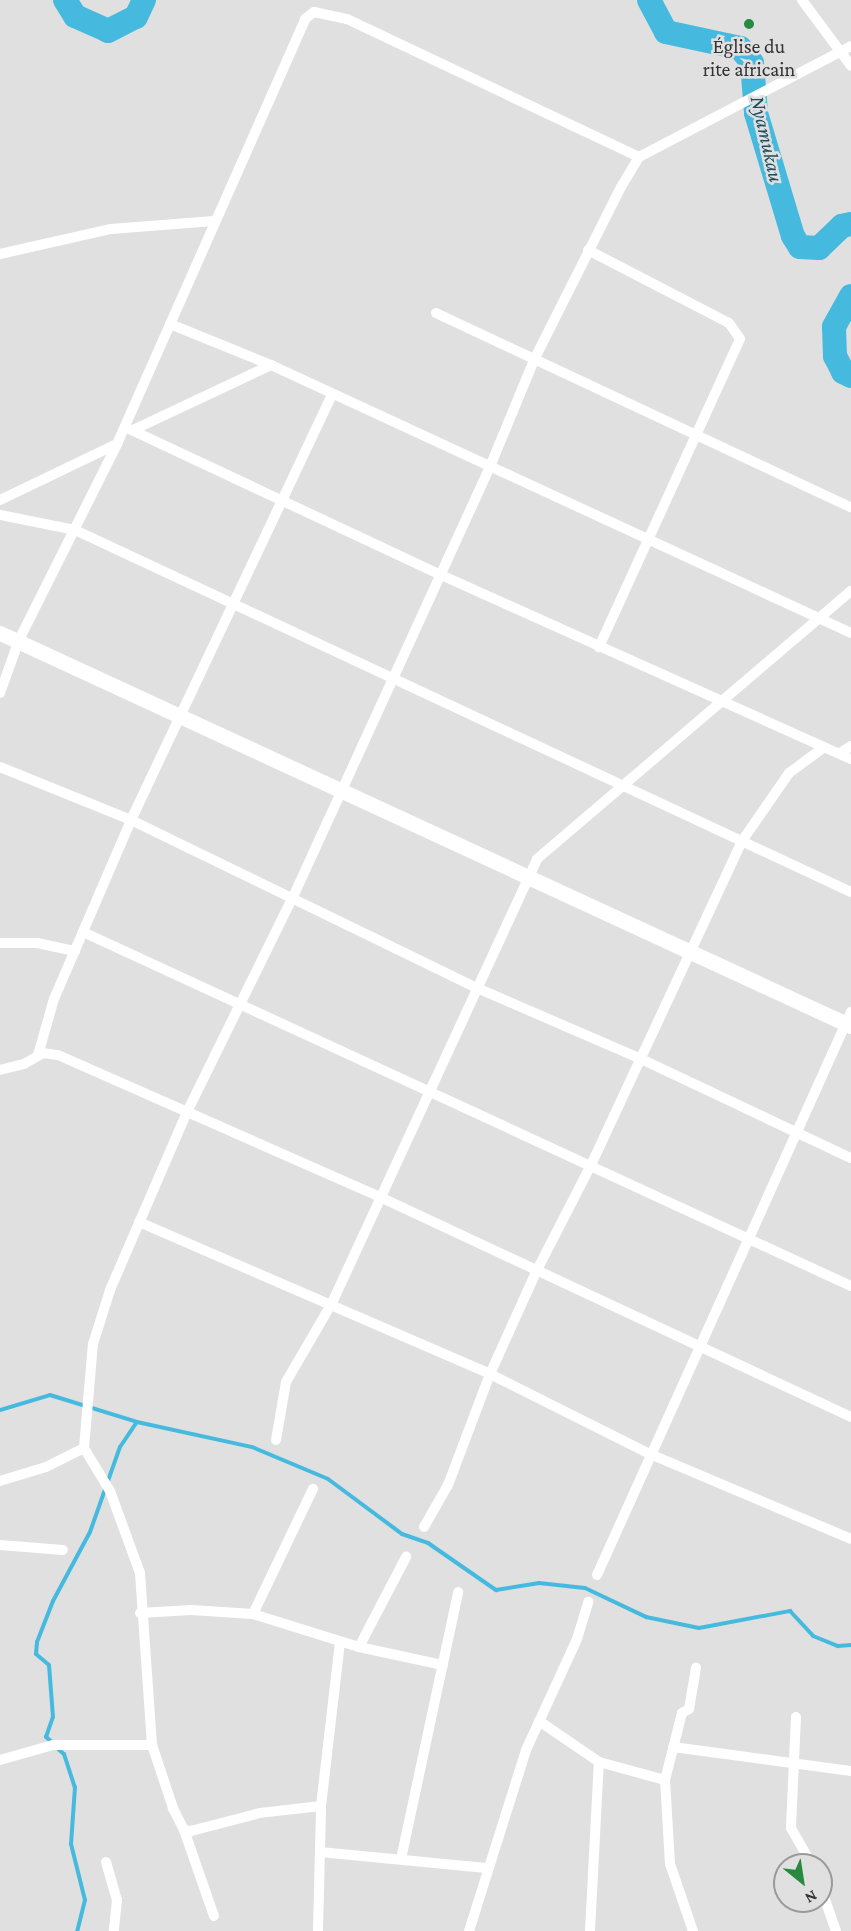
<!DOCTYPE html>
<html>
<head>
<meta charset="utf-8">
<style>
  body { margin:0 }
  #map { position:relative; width:851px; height:1931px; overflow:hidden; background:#e0e0e1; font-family:"Crimson Pro",serif }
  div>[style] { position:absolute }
  .stream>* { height:4px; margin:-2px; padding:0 2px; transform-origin:2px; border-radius:2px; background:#46bade }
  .river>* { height:24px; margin:-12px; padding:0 12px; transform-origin:12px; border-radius:12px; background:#46bade }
  .street>* { height:10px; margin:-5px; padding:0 5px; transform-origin:5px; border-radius:5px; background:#fff }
  .secondary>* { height:15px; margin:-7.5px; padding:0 7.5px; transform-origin:7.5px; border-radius:7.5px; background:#fff }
  .dots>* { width:16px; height:16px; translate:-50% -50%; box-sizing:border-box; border:3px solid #e0e0e1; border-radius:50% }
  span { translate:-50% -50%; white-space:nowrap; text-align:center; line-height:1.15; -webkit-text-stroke:5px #e0e0e1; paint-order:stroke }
  .poi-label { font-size:20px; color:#323233 }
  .water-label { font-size:21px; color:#1e4e5e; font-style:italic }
  .north { position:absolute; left:773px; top:1853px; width:60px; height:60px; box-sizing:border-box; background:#e0e0e1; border:2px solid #9a9a9b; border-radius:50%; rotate:150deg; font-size:16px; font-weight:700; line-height:24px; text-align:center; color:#323233 }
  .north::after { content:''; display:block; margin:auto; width:21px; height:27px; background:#278a3f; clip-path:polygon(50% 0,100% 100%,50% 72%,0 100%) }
</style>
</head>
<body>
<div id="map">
  <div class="stream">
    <i style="left:0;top:1410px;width:52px;rotate:-16.7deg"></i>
    <i style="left:50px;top:1395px;width:91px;rotate:17.2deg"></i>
    <i style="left:137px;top:1422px;width:118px;rotate:12.3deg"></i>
    <i style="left:252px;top:1447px;width:82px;rotate:22.8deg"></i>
    <i style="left:328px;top:1479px;width:92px;rotate:36.6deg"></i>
    <i style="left:402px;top:1534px;width:28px;rotate:19deg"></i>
    <i style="left:428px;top:1543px;width:83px;rotate:34.7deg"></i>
    <i style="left:496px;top:1590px;width:44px;rotate:-9.2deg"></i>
    <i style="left:539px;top:1583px;width:46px;rotate:6.2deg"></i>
    <i style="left:585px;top:1588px;width:68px;rotate:25.4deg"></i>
    <i style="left:646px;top:1617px;width:54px;rotate:11.7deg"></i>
    <i style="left:699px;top:1628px;width:93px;rotate:-10.6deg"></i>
    <i style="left:790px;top:1611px;width:34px;rotate:47deg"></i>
    <i style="left:813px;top:1636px;width:27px;rotate:22deg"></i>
    <i style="left:838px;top:1646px;width:13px;rotate:-4deg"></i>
    <i style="left:52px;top:1742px;width:8px;rotate:-140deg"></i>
    <i style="left:46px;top:1737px;width:21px;rotate:-71deg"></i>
    <i style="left:53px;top:1717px;width:52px;rotate:-94.4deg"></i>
    <i style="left:49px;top:1665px;width:17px;rotate:-140deg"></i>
    <i style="left:36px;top:1654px;width:12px;rotate:-85deg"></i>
    <i style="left:37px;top:1642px;width:44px;rotate:-68.7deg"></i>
    <i style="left:53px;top:1601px;width:78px;rotate:-61.8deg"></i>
    <i style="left:90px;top:1532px;width:90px;rotate:-70.6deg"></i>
    <i style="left:120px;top:1447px;width:30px;rotate:-56deg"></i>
    <i style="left:57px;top:1748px;width:9px;rotate:41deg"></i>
    <i style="left:64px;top:1754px;width:35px;rotate:72deg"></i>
    <i style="left:75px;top:1787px;width:57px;rotate:94deg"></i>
    <i style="left:71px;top:1844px;width:58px;rotate:76deg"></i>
    <i style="left:85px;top:1900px;width:32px;rotate:104deg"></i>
  </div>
  <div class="river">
    <i style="left:65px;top:0;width:19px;rotate:58deg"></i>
    <i style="left:75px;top:16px;width:36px;rotate:24deg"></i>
    <i style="left:108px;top:31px;width:31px;rotate:-27deg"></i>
    <i style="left:136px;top:17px;width:19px;rotate:-65deg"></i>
    <i style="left:649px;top:0;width:36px;rotate:62deg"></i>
    <i style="left:666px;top:32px;width:76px;rotate:12.2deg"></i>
    <i style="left:740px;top:48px;width:19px;rotate:51deg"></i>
    <i style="left:752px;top:63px;width:50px;rotate:85.4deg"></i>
    <i style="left:756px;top:113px;width:128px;rotate:73.3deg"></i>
    <i style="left:793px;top:236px;width:13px;rotate:58deg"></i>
    <i style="left:800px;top:247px;width:19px;rotate:3deg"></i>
    <i style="left:819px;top:248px;width:32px;rotate:-44deg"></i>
    <i style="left:842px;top:226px;width:9px;rotate:-13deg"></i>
    <i style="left:851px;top:296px;width:35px;rotate:119deg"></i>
    <i style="left:834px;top:327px;width:29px;rotate:88deg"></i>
    <i style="left:835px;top:356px;width:18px;rotate:63deg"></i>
    <i style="left:843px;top:372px;width:9px;rotate:27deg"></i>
  </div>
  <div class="street">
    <i style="left:802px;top:0;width:82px;rotate:53.4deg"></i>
    <i style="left:588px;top:250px;width:159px;rotate:27.4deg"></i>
    <i style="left:729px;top:323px;width:19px;rotate:55deg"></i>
    <i style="left:740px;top:339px;width:339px;rotate:114.6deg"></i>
    <i style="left:0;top:254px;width:114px;rotate:-12.7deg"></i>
    <i style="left:111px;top:229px;width:103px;rotate:-4.4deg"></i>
    <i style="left:436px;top:313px;width:458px;rotate:25.1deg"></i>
    <i style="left:170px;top:324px;width:109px;rotate:22.1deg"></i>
    <i style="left:271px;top:365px;width:639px;rotate:24.8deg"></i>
    <i style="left:125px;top:427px;width:347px;rotate:25.1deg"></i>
    <i style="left:439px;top:574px;width:452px;rotate:24.2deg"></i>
    <i style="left:133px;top:430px;width:153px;rotate:-25.2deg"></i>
    <i style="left:0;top:500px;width:130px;rotate:-25.6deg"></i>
    <i style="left:0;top:515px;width:76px;rotate:11.3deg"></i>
    <i style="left:75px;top:530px;width:856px;rotate:25.01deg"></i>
    <i style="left:0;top:693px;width:56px;rotate:-70.3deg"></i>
    <i style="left:19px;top:640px;width:219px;rotate:-63.4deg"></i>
    <i style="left:117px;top:444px;width:465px;rotate:-66.1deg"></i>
    <i style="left:305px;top:19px;width:11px;rotate:-38deg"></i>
    <i style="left:314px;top:12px;width:34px;rotate:12deg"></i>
    <i style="left:347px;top:19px;width:323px;rotate:25.3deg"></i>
    <i style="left:840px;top:753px;width:13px;rotate:-32deg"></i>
    <i style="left:0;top:767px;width:141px;rotate:22deg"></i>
    <i style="left:131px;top:820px;width:385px;rotate:25.9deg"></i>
    <i style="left:477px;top:988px;width:176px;rotate:23.4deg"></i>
    <i style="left:639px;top:1058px;width:234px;rotate:25.3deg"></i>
    <i style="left:83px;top:932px;width:846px;rotate:24.75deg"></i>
    <i style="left:0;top:943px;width:37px"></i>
    <i style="left:37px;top:943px;width:39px;rotate:12deg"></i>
    <i style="left:38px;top:1055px;width:58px;rotate:-74.1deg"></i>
    <i style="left:54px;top:999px;width:195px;rotate:-66.7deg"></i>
    <i style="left:131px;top:820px;width:469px;rotate:-64.7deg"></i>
    <i style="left:0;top:1070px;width:25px;rotate:-14deg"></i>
    <i style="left:24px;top:1064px;width:22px;rotate:-30deg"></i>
    <i style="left:43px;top:1053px;width:15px;rotate:8deg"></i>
    <i style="left:58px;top:1055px;width:352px;rotate:23.8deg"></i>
    <i style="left:380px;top:1197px;width:520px;rotate:25.04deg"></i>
    <i style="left:139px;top:1222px;width:382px;rotate:23.4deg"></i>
    <i style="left:490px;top:1374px;width:179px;rotate:26.6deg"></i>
    <i style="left:650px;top:1454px;width:218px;rotate:22.9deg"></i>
    <i style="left:276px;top:1440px;width:59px;rotate:-80.2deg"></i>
    <i style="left:286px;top:1382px;width:91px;rotate:-59.8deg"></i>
    <i style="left:332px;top:1303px;width:489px;rotate:-65.2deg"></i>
    <i style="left:537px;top:859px;width:413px;rotate:-40.5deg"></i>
    <i style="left:0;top:1481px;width:48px;rotate:-16.9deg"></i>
    <i style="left:46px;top:1467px;width:42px;rotate:-26.6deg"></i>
    <i style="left:424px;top:1527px;width:48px;rotate:-60.3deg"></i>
    <i style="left:448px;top:1485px;width:119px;rotate:-69.3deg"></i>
    <i style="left:490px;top:1374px;width:112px;rotate:-65.7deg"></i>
    <i style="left:536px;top:1272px;width:120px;rotate:-62.8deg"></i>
    <i style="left:591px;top:1165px;width:357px;rotate:-65deg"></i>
    <i style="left:742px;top:841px;width:83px;rotate:-55.3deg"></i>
    <i style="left:789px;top:773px;width:42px;rotate:-36.3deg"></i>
    <i style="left:0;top:1545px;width:63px;rotate:4.5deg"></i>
    <i style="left:597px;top:1575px;width:618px;rotate:-65.72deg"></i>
    <i style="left:140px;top:1613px;width:51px;rotate:-3.4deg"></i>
    <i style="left:191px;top:1610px;width:62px;rotate:3.7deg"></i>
    <i style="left:253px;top:1614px;width:111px;rotate:17.3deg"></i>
    <i style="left:359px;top:1647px;width:86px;rotate:12.1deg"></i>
    <i style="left:253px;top:1614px;width:139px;rotate:-64.4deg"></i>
    <i style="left:359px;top:1647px;width:102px;rotate:-62.4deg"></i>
    <i style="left:796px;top:1717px;width:111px;rotate:92.6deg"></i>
    <i style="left:791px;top:1828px;width:43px;rotate:60.4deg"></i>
    <i style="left:539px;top:1721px;width:73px;rotate:34.3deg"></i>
    <i style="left:599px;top:1762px;width:68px;rotate:15.3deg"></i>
    <i style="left:673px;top:1747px;width:180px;rotate:7.7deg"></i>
    <i style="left:0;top:1760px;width:55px;rotate:-15.8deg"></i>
    <i style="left:53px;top:1745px;width:99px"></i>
    <i style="left:321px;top:1806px;width:61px;rotate:173.5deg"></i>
    <i style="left:260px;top:1813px;width:71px;rotate:165.4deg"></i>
    <i style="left:191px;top:1831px;width:7px;rotate:-172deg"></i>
    <i style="left:184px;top:1830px;width:25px;rotate:-117deg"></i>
    <i style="left:173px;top:1808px;width:66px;rotate:-108.4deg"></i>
    <i style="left:152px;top:1745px;width:172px;rotate:-94deg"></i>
    <i style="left:140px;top:1573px;width:87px;rotate:-110.1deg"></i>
    <i style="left:110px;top:1491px;width:50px;rotate:-121.2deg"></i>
    <i style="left:84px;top:1448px;width:104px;rotate:-85.1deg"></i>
    <i style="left:93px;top:1344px;width:57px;rotate:-72.5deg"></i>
    <i style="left:110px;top:1290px;width:196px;rotate:-66.6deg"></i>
    <i style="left:188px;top:1110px;width:237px;rotate:-63.8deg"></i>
    <i style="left:293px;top:897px;width:471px;rotate:-65.4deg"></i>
    <i style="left:489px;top:469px;width:120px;rotate:-67.5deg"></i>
    <i style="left:535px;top:358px;width:191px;rotate:-63.3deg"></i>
    <i style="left:621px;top:187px;width:35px;rotate:-59deg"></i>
    <i style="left:639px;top:157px;width:239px;rotate:-27.6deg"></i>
    <i style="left:184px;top:1830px;width:91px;rotate:70.8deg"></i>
    <i style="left:320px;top:1852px;width:167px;rotate:5.5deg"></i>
    <i style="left:401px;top:1859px;width:273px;rotate:-77.9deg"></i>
    <i style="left:106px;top:1862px;width:40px;rotate:74deg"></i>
    <i style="left:117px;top:1900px;width:31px;rotate:96deg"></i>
    <i style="left:821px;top:1888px;width:46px;rotate:70.8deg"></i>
    <i style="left:318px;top:1931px;width:125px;rotate:-88.6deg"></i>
    <i style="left:321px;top:1806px;width:165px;rotate:-83.4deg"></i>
    <i style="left:469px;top:1931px;width:190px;rotate:-72.5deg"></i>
    <i style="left:526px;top:1750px;width:122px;rotate:-65.3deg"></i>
    <i style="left:577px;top:1639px;width:39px;rotate:-73deg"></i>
    <i style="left:590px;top:1931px;width:169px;rotate:-87deg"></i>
    <i style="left:693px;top:1931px;width:71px;rotate:-108.9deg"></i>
    <i style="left:670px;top:1864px;width:84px;rotate:-93.4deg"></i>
    <i style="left:665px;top:1780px;width:69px;rotate:-75.8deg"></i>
    <i style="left:682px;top:1713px;width:8px;rotate:-30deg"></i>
    <i style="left:689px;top:1709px;width:42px;rotate:-80.3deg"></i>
  </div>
  <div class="secondary">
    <i style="left:0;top:633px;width:937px;rotate:24.79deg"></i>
  </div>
  <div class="dots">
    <i style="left:749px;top:24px;background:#278a3f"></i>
  </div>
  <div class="poi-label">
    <span style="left:749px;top:58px">Église du<br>rite africain</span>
  </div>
  <div class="water-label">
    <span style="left:767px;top:139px;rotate:77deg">Nyamukau</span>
  </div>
  <div class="north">N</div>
</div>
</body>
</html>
